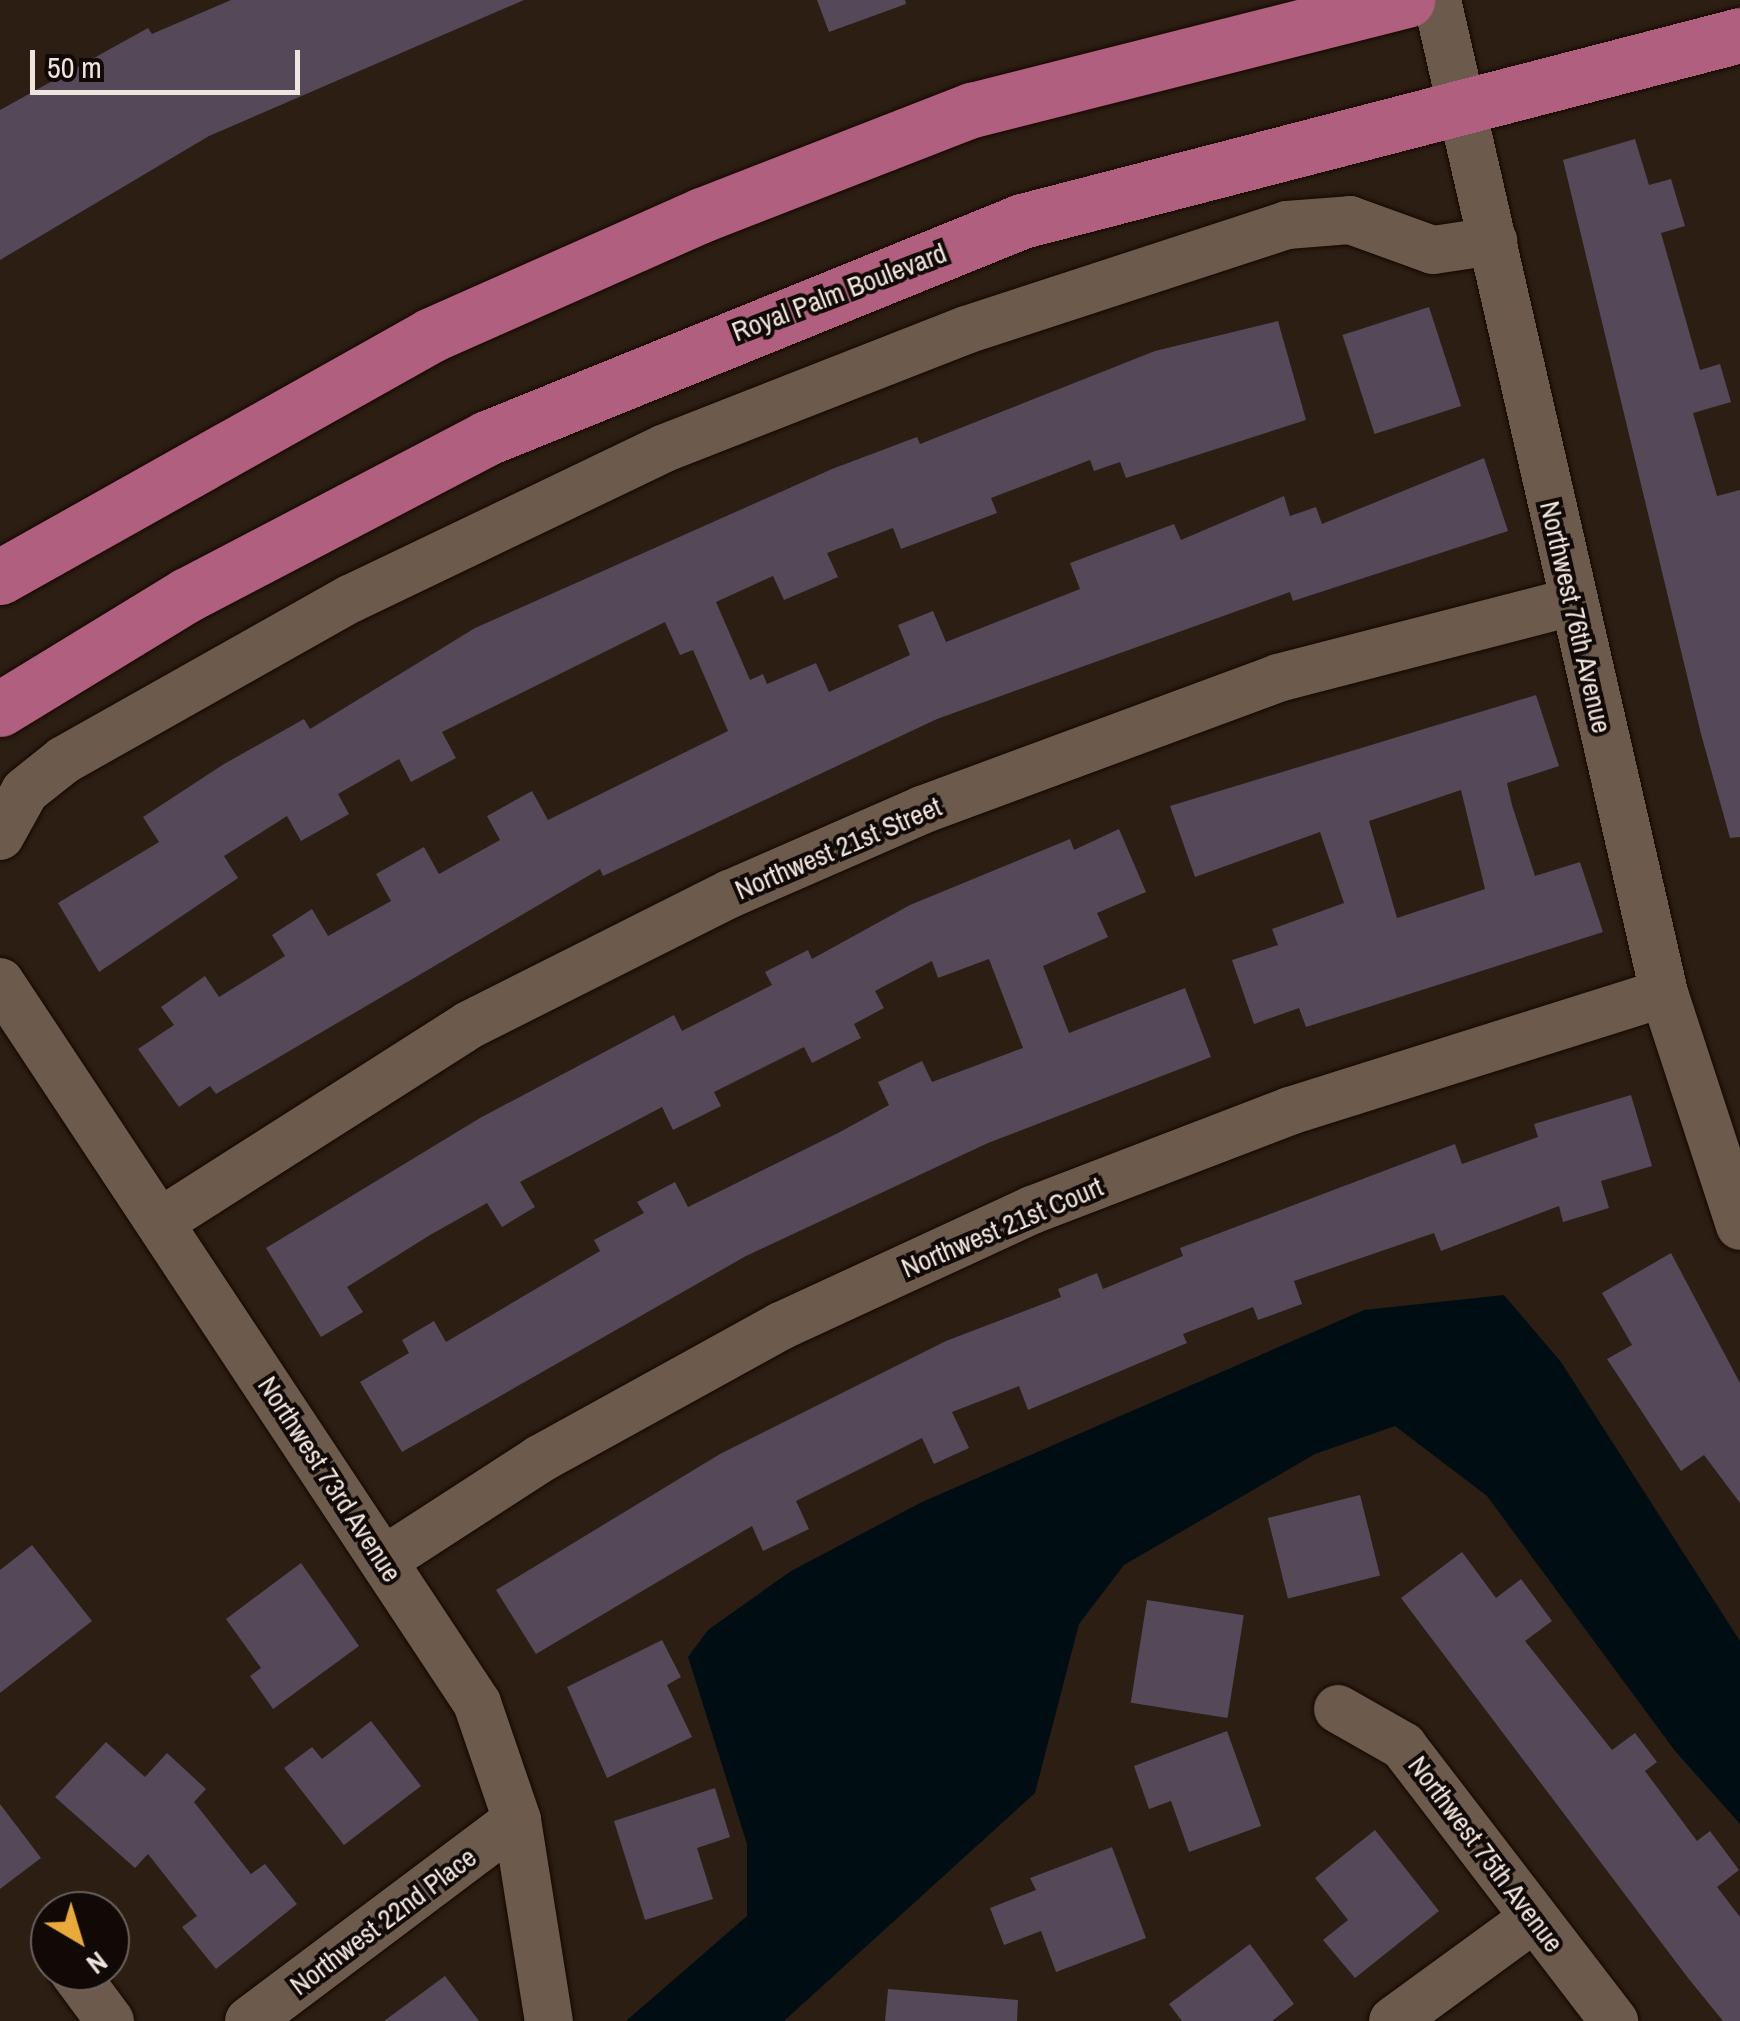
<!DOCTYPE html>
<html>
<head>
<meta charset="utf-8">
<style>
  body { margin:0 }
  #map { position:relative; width:1740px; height:2021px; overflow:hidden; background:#2c1e12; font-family:"Archivo Narrow",sans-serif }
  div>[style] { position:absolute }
  .water>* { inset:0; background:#000e14 }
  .building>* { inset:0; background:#544859; transform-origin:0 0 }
  .roads { filter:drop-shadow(0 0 2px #140701) drop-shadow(0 0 2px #140701) }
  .minor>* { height:48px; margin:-24px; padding:0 24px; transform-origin:24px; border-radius:24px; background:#6c5b4d }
  .major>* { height:55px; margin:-27.5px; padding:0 27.5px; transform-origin:27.5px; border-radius:27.5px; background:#b05f7e }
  span { translate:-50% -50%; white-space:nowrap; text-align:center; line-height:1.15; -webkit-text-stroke:8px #100905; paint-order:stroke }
  .street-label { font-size:28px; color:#f0e5de }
  .north { position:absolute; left:30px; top:1891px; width:100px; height:100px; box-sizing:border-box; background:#100905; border:2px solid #6a615c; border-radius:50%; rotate:142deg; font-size:28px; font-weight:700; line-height:40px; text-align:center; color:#f0e5de }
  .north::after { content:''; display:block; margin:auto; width:35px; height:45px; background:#eaaa39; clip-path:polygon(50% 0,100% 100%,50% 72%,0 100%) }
  .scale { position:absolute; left:30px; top:50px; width:270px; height:45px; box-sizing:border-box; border:5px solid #f0e5de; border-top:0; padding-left:12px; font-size:30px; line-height:35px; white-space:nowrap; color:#f0e5de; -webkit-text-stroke:8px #100905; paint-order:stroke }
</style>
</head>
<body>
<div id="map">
  <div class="water">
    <i style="clip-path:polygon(1504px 1295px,1561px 1362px,1740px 1641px,1740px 1824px,1675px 1751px,1487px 1496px,1395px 1426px,1315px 1454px,1124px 1565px,1079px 1624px,1035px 1793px,784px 2021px,626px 2021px,747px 1916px,747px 1844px,688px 1657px,708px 1630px,791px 1571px,922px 1502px,1364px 1310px)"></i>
  </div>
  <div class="building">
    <i style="clip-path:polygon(231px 0,524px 0,209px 136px,0 260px,0 110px,148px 28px,152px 34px)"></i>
    <i style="clip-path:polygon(817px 0,905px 0,906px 4px,829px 32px)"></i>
    <i style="clip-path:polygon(1635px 139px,1649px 185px,1671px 179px,1685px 226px,1661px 233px,1700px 370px,1720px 364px,1731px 402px,1693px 413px,1717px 496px,1740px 490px,1740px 837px,1730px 838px,1701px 734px,1563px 160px)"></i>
    <i style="left:1429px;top:307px;width:104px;height:91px;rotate:72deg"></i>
    <i style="clip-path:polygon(1278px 321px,1306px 420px,1126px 478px,1120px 462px,1094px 471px,1090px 460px,991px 498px,997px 513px,901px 549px,893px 528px,827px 553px,838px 577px,784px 600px,773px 576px,716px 602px,750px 680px,763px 674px,767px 684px,816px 663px,829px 692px,910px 655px,898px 625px,933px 611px,946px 642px,1080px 589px,1070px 563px,1174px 524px,1181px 540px,1284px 496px,1290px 516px,1316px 507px,1322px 524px,1484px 458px,1508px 531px,1293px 601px,1290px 592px,937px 719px,603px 876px,600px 869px,216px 1094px,210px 1086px,179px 1107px,138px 1049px,174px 1025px,161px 1007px,205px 976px,219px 997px,285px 956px,272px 935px,312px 909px,328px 936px,391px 901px,376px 874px,424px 847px,439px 874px,500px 840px,487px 816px,532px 791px,548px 820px,728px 731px,693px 650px,680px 655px,665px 622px,442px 732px,456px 758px,411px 782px,399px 759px,338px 794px,349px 814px,301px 841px,287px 816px,224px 856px,238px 878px,99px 972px,58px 903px,159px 842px,143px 817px,224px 764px,304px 719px,310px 729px,475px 628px,832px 469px,917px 437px,920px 444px,1155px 351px)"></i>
    <i style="clip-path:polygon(evenodd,1536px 695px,1559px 766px,1507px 783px,1512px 805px,1535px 876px,1580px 862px,1603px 932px,1306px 1027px,1299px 1008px,1254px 1024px,1232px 960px,1278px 945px,1272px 929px,1344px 903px,1320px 832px,1195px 877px,1170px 806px,1536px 695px,1461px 790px,1485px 889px,1397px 918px,1369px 821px,1461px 790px)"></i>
    <i style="clip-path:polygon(1119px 829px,1146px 892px,1097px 913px,1108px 937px,1043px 966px,1069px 1033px,1185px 988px,1211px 1057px,988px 1143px,746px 1256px,402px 1452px,360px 1382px,409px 1353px,402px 1340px,434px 1321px,446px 1342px,600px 1251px,594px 1240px,644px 1213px,637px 1202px,675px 1182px,688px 1207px,840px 1132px,889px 1105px,878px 1082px,922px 1061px,932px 1082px,1023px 1048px,989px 959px,938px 978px,932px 961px,875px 991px,884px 1008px,854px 1024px,861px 1038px,812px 1063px,804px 1047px,714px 1092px,721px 1106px,673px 1130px,662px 1107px,520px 1182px,535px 1207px,502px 1227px,487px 1203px,430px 1235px,347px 1287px,363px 1312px,321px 1337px,266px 1248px,480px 1118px,674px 1015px,682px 1031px,772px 985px,765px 972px,808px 950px,812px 959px,910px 905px,1070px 839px,1074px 850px)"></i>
    <i style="clip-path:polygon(1631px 1095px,1652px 1166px,1601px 1181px,1609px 1208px,1563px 1222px,1559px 1206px,1441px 1251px,1434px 1233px,1294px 1281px,1302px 1304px,1258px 1320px,1253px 1307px,1183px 1334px,1187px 1343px,1028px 1410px,1019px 1386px,952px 1412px,969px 1448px,934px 1464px,922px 1438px,796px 1501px,809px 1529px,763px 1551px,752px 1526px,536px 1654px,496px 1590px,720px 1454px,946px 1341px,1061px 1297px,1058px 1289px,1097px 1273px,1103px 1289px,1183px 1256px,1180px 1248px,1455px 1144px,1462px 1164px,1538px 1137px,1534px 1124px)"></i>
    <i style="clip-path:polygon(1671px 1253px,1740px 1383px,1740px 1503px,1704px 1455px,1681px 1471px,1607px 1359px,1632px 1345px,1602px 1293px)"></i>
    <i style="left:1360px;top:1495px;width:83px;height:95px;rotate:76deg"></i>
    <i style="clip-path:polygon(32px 1545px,92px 1621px,0 1693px,0 1570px)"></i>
    <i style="clip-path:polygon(1462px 1552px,1496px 1598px,1521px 1579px,1552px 1621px,1525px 1641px,1612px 1750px,1635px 1733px,1657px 1762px,1645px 1771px,1697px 1841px,1710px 1831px,1739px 1870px,1717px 1887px,1740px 1917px,1740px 2021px,1723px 2021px,1688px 1978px,1401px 1598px)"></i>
    <i style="clip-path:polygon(301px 1563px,359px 1646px,273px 1709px,250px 1676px,261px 1668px,226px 1619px)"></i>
    <i style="left:1147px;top:1600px;width:98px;height:104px;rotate:9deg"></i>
    <i style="clip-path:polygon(662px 1640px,681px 1677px,667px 1685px,692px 1737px,607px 1778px,567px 1687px)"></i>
    <i style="clip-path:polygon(371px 1721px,421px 1786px,344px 1845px,284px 1768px,312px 1747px,322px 1759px)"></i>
    <i style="clip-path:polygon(1227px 1731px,1261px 1826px,1189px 1852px,1171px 1801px,1149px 1809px,1134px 1766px)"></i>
    <i style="clip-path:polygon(106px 1742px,145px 1777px,167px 1753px,206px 1789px,194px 1802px,251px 1874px,265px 1864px,297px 1904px,216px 1969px,182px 1927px,197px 1916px,148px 1854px,135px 1868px,55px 1797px)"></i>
    <i style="clip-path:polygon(715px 1788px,730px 1837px,697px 1848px,713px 1899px,645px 1920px,614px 1821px)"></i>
    <i style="clip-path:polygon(0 1804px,41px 1858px,0 1889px)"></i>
    <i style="clip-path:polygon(1375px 1830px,1439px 1911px,1355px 1978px,1323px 1940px,1348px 1920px,1315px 1878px)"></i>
    <i style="clip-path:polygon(1112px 1847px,1146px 1938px,1056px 1972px,1041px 1931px,1004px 1945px,990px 1908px,1036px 1890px,1030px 1878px)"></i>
    <i style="clip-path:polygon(1250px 1944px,1294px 2004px,1272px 2021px,1182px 2021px,1169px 2004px)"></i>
    <i style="clip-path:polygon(445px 1976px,479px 2021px,384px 2021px)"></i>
    <i style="clip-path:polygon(888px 1989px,1018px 2000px,1017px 2021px,885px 2021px)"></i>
  </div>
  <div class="roads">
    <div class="minor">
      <i style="left:1437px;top:0;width:1019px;rotate:77.12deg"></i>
      <i style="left:1664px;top:993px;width:245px;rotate:71.9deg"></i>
      <i style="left:0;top:836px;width:51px;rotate:-60.9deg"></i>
      <i style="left:25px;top:791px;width:50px;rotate:-38.5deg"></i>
      <i style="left:64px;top:760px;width:328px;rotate:-29.4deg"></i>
      <i style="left:350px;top:599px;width:349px;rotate:-25.6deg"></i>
      <i style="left:665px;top:448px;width:323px;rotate:-21.4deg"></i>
      <i style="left:966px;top:330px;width:338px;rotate:-18.1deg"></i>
      <i style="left:1287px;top:225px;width:63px;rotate:-4.5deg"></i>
      <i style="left:1350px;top:220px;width:88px;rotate:19.9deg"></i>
      <i style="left:1433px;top:250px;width:61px;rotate:-8.5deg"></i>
      <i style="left:0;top:982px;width:865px;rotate:56.51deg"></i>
      <i style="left:477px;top:1703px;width:124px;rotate:71.1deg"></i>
      <i style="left:517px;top:1820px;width:204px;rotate:81deg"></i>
      <i style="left:160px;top:1222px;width:366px;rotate:-32.5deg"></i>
      <i style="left:469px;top:1025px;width:292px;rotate:-26.7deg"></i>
      <i style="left:730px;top:894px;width:210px;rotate:-23.6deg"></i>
      <i style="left:922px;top:810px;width:380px;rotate:-20.3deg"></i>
      <i style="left:1278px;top:678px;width:303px;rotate:-14.5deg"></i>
      <i style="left:384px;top:1560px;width:186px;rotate:-32.9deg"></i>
      <i style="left:540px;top:1459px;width:275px;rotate:-28.9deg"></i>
      <i style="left:781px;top:1326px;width:277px;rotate:-24.8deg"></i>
      <i style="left:1032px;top:1210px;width:276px;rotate:-21deg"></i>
      <i style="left:1290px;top:1111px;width:392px;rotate:-17.5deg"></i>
      <i style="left:1338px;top:1709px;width:75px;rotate:29.6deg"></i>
      <i style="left:1403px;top:1746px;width:347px;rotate:52.5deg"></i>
      <i style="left:73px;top:1971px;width:62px;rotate:53.5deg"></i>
      <i style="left:249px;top:2021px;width:335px;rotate:-36.9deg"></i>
      <i style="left:1393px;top:2021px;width:175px;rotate:-36.1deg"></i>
    </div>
    <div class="major">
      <i style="left:0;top:577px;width:494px;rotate:-29.3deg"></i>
      <i style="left:431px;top:335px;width:296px;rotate:-23.9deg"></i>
      <i style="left:702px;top:215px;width:290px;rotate:-21.3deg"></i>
      <i style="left:972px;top:110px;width:449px;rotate:-14.2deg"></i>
      <i style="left:0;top:709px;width:219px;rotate:-31.4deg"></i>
      <i style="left:187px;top:595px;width:339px;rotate:-27.6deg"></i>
      <i style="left:487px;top:438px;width:577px;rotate:-22.08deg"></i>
      <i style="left:1022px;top:221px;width:742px;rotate:-14.52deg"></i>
    </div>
  </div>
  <div class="street-label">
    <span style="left:839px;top:292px;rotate:-21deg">Royal Palm Boulevard</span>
    <span style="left:1576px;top:617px;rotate:77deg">Northwest 76th Avenue</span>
    <span style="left:838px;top:848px;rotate:-23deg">Northwest 21st Street</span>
    <span style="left:1002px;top:1227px;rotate:-23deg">Northwest 21st Court</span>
    <span style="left:330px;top:1479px;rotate:57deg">Northwest 73rd Avenue</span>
    <span style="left:1486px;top:1854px;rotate:53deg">Northwest 75th Avenue</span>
    <span style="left:383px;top:1921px;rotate:-37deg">Northwest 22nd Place</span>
  </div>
  <div class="north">N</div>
  <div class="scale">50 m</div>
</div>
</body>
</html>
